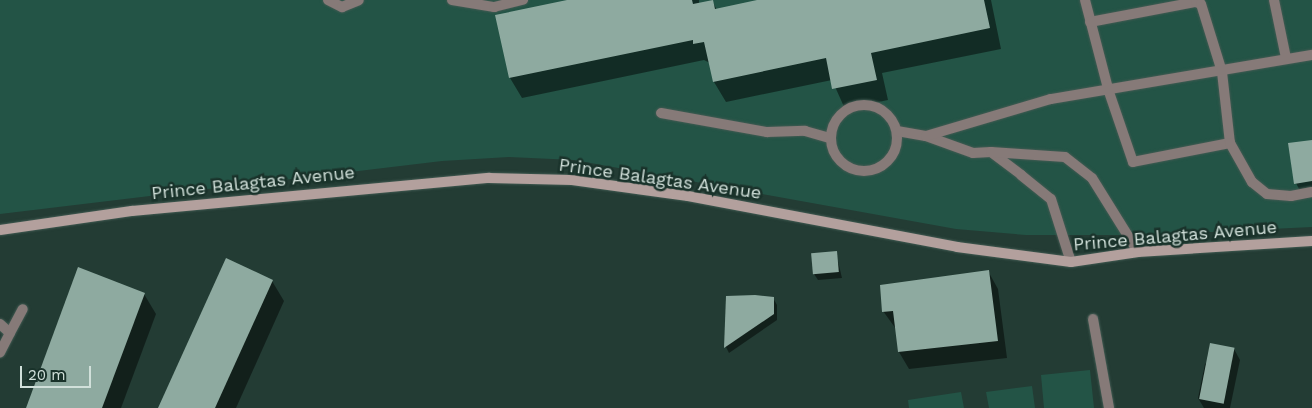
<!DOCTYPE html>
<html>
<head>
<meta charset="utf-8">
<style>
  body { margin:0 }
  #map { position:relative; width:1312px; height:408px; overflow:hidden; background:#233c34; font-family:"Work Sans",sans-serif }
  div>[style] { position:absolute }
  .green>* { inset:0; background:#235446 }
  .shadow>* { inset:0; background:#0007 }
  .building>* { inset:0; background:#8eaaa0; transform-origin:0 0 }
  .roads { filter:drop-shadow(0 0 1px #425a52) drop-shadow(0 0 1px #425a52) }
  .lane>* { height:10px; margin:-5px; padding:0 5px; transform-origin:5px; border-radius:5px; background:#867a78 }
  .lane>.ring { margin:-5px; padding:0; box-sizing:content-box; background:none; border:10px solid #867a78; border-radius:50% }
  .secondary>* { height:10px; margin:-5px; padding:0 5px; transform-origin:5px; border-radius:5px; background:#b3a09d }
  span { translate:-50% -50%; white-space:nowrap; text-align:center; line-height:1.15; -webkit-text-stroke:5px #19322a; paint-order:stroke }
  .street-label { font-size:18px; color:#d1e0da }
  .scale { position:absolute; left:20px; top:366px; width:71px; height:22px; box-sizing:border-box; border:2px solid #d1e0da; border-top:0; padding-left:6px; font-size:15px; line-height:18px; white-space:nowrap; color:#d1e0da; -webkit-text-stroke:4px #19322a; paint-order:stroke }
</style>
</head>
<body>
<div id="map">
  <div class="green">
    <i style="clip-path:polygon(0 0,1312px 0,1312px 227px,1150px 235px,1026px 235px,956px 229px,574px 160px,509px 157px,442px 161px,0 214px)"></i>
    <i style="clip-path:polygon(1090px 370px,1094px 408px,1044px 408px,1041px 375px)"></i>
    <i style="clip-path:polygon(1032px 386px,1035px 408px,989px 408px,986px 392px)"></i>
    <i style="clip-path:polygon(961px 392px,964px 408px,909px 408px,908px 400px)"></i>
  </div>
  <div class="shadow">
    <i style="clip-path:polygon(573px 0,699px 0,699px 4px,712px 1px,717px 10px,763px 0,991px 0,1001px 49px,882px 73px,888px 100px,845px 109px,832px 80px,726px 102px,714px 82px,710px 63px,704px 60px,522px 98px,510px 78px,497px 16px)"></i>
    <i style="clip-path:polygon(1312px 142px,1312px 197px,1304px 199px,1296px 183px)"></i>
    <i style="clip-path:polygon(836px 253px,842px 278px,818px 280px,814px 274px)"></i>
    <i style="clip-path:polygon(988px 271px,998px 289px,1007px 358px,909px 369px,899px 352px,896px 329px,883px 311px)"></i>
    <i style="clip-path:polygon(272px 281px,284px 301px,236px 408px,159px 408px)"></i>
    <i style="clip-path:polygon(144px 294px,156px 314px,121px 408px,27px 408px)"></i>
    <i style="clip-path:polygon(727px 298px,773px 298px,777px 305px,777px 320px,729px 353px,726px 347px)"></i>
    <i style="clip-path:polygon(1234px 349px,1240px 360px,1230px 408px,1204px 408px,1198px 398px,1205px 364px)"></i>
  </div>
  <div class="building">
    <i style="clip-path:polygon(567px 0,692px 0,693px 4px,713px 0,715px 9px,757px 0,984px 0,990px 28px,871px 53px,877px 80px,832px 89px,826px 58px,713px 82px,704px 42px,693px 44px,693px 40px,509px 78px,495px 15px)"></i>
    <i style="clip-path:polygon(1312px 140px,1312px 181px,1294px 184px,1288px 143px)"></i>
    <i style="left:837px;top:251px;width:21px;height:26px;rotate:85deg"></i>
    <i style="clip-path:polygon(226px 258px,273px 280px,215px 408px,158px 408px)"></i>
    <i style="clip-path:polygon(78px 267px,145px 293px,102px 408px,26px 408px)"></i>
    <i style="clip-path:polygon(989px 270px,998px 341px,898px 352px,893px 311px,882px 312px,880px 285px)"></i>
    <i style="clip-path:polygon(755px 295px,774px 297px,774px 314px,724px 348px,726px 296px)"></i>
    <i style="left:1210px;top:343px;width:25px;height:57px;rotate:11deg"></i>
  </div>
  <div class="roads">
    <div class="lane">
      <i style="left:328px;top:0;width:16px;rotate:27deg"></i>
      <i style="left:342px;top:7px;width:18px;rotate:-22deg"></i>
      <i style="left:452px;top:0;width:43px;rotate:9.5deg"></i>
      <i style="left:494px;top:7px;width:30px;rotate:-14deg"></i>
      <i style="left:1085px;top:0;width:95px;rotate:75.4deg"></i>
      <i style="left:1109px;top:92px;width:74px;rotate:71.1deg"></i>
      <i style="left:1133px;top:162px;width:99px;rotate:-11.1deg"></i>
      <i style="left:1274px;top:0;width:59px;rotate:78.3deg"></i>
      <i style="left:1090px;top:22px;width:108px;rotate:-10.7deg"></i>
      <i style="left:1196px;top:2px;width:5px;rotate:22deg"></i>
      <i style="left:1201px;top:4px;width:71px;rotate:72.8deg"></i>
      <i style="left:1222px;top:72px;width:71px;rotate:83.6deg"></i>
      <i style="left:1230px;top:143px;width:45px;rotate:60.6deg"></i>
      <i style="left:1252px;top:182px;width:19px;rotate:39deg"></i>
      <i style="left:1267px;top:194px;width:24px;rotate:5deg"></i>
      <i style="left:1291px;top:196px;width:21px;rotate:-11deg"></i>
      <i class="ring" style="left:831px;top:105px;width:56px;height:56px"></i>
      <i style="left:661px;top:113px;width:108px;rotate:10.2deg"></i>
      <i style="left:767px;top:132px;width:38px;rotate:-2deg"></i>
      <i style="left:805px;top:131px;width:26px;rotate:16deg"></i>
      <i style="left:897px;top:131px;width:29px;rotate:10deg"></i>
      <i style="left:926px;top:136px;width:50px;rotate:19.9deg"></i>
      <i style="left:973px;top:153px;width:18px;rotate:-3deg"></i>
      <i style="left:991px;top:152px;width:38px;rotate:37deg"></i>
      <i style="left:1021px;top:175px;width:38px;rotate:39deg"></i>
      <i style="left:1051px;top:199px;width:66px;rotate:72.4deg"></i>
      <i style="left:926px;top:136px;width:130px;rotate:-16.5deg"></i>
      <i style="left:1051px;top:99px;width:265px;rotate:-9.6deg"></i>
      <i style="left:991px;top:152px;width:74px;rotate:3.9deg"></i>
      <i style="left:1065px;top:157px;width:34px;rotate:38deg"></i>
      <i style="left:1092px;top:178px;width:87px;rotate:58.1deg"></i>
      <i style="left:1093px;top:319px;width:90px;rotate:79.8deg"></i>
      <i style="left:0;top:324px;width:13px;rotate:42deg"></i>
      <i style="left:10px;top:333px;width:22px;rotate:117deg"></i>
      <i style="left:10px;top:333px;width:27px;rotate:-62deg"></i>
    </div>
    <div class="secondary">
      <i style="left:0;top:230px;width:133px;rotate:-8.2deg"></i>
      <i style="left:132px;top:211px;width:359px;rotate:-5.3deg"></i>
      <i style="left:489px;top:178px;width:83px;rotate:1.4deg"></i>
      <i style="left:572px;top:180px;width:117px;rotate:7.9deg"></i>
      <i style="left:688px;top:196px;width:274px;rotate:10.7deg"></i>
      <i style="left:957px;top:247px;width:115px;rotate:7.5deg"></i>
      <i style="left:1071px;top:262px;width:68px;rotate:-8.5deg"></i>
      <i style="left:1138px;top:252px;width:174px;rotate:-3.6deg"></i>
    </div>
  </div>
  <div class="street-label">
    <span style="left:660px;top:179px;rotate:8deg">Prince Balagtas Avenue</span>
    <span style="left:253px;top:183px;rotate:-6deg">Prince Balagtas Avenue</span>
    <span style="left:1175px;top:236px;rotate:-5deg">Prince Balagtas Avenue</span>
  </div>
  <div class="scale">20 m</div>
</div>
</body>
</html>
